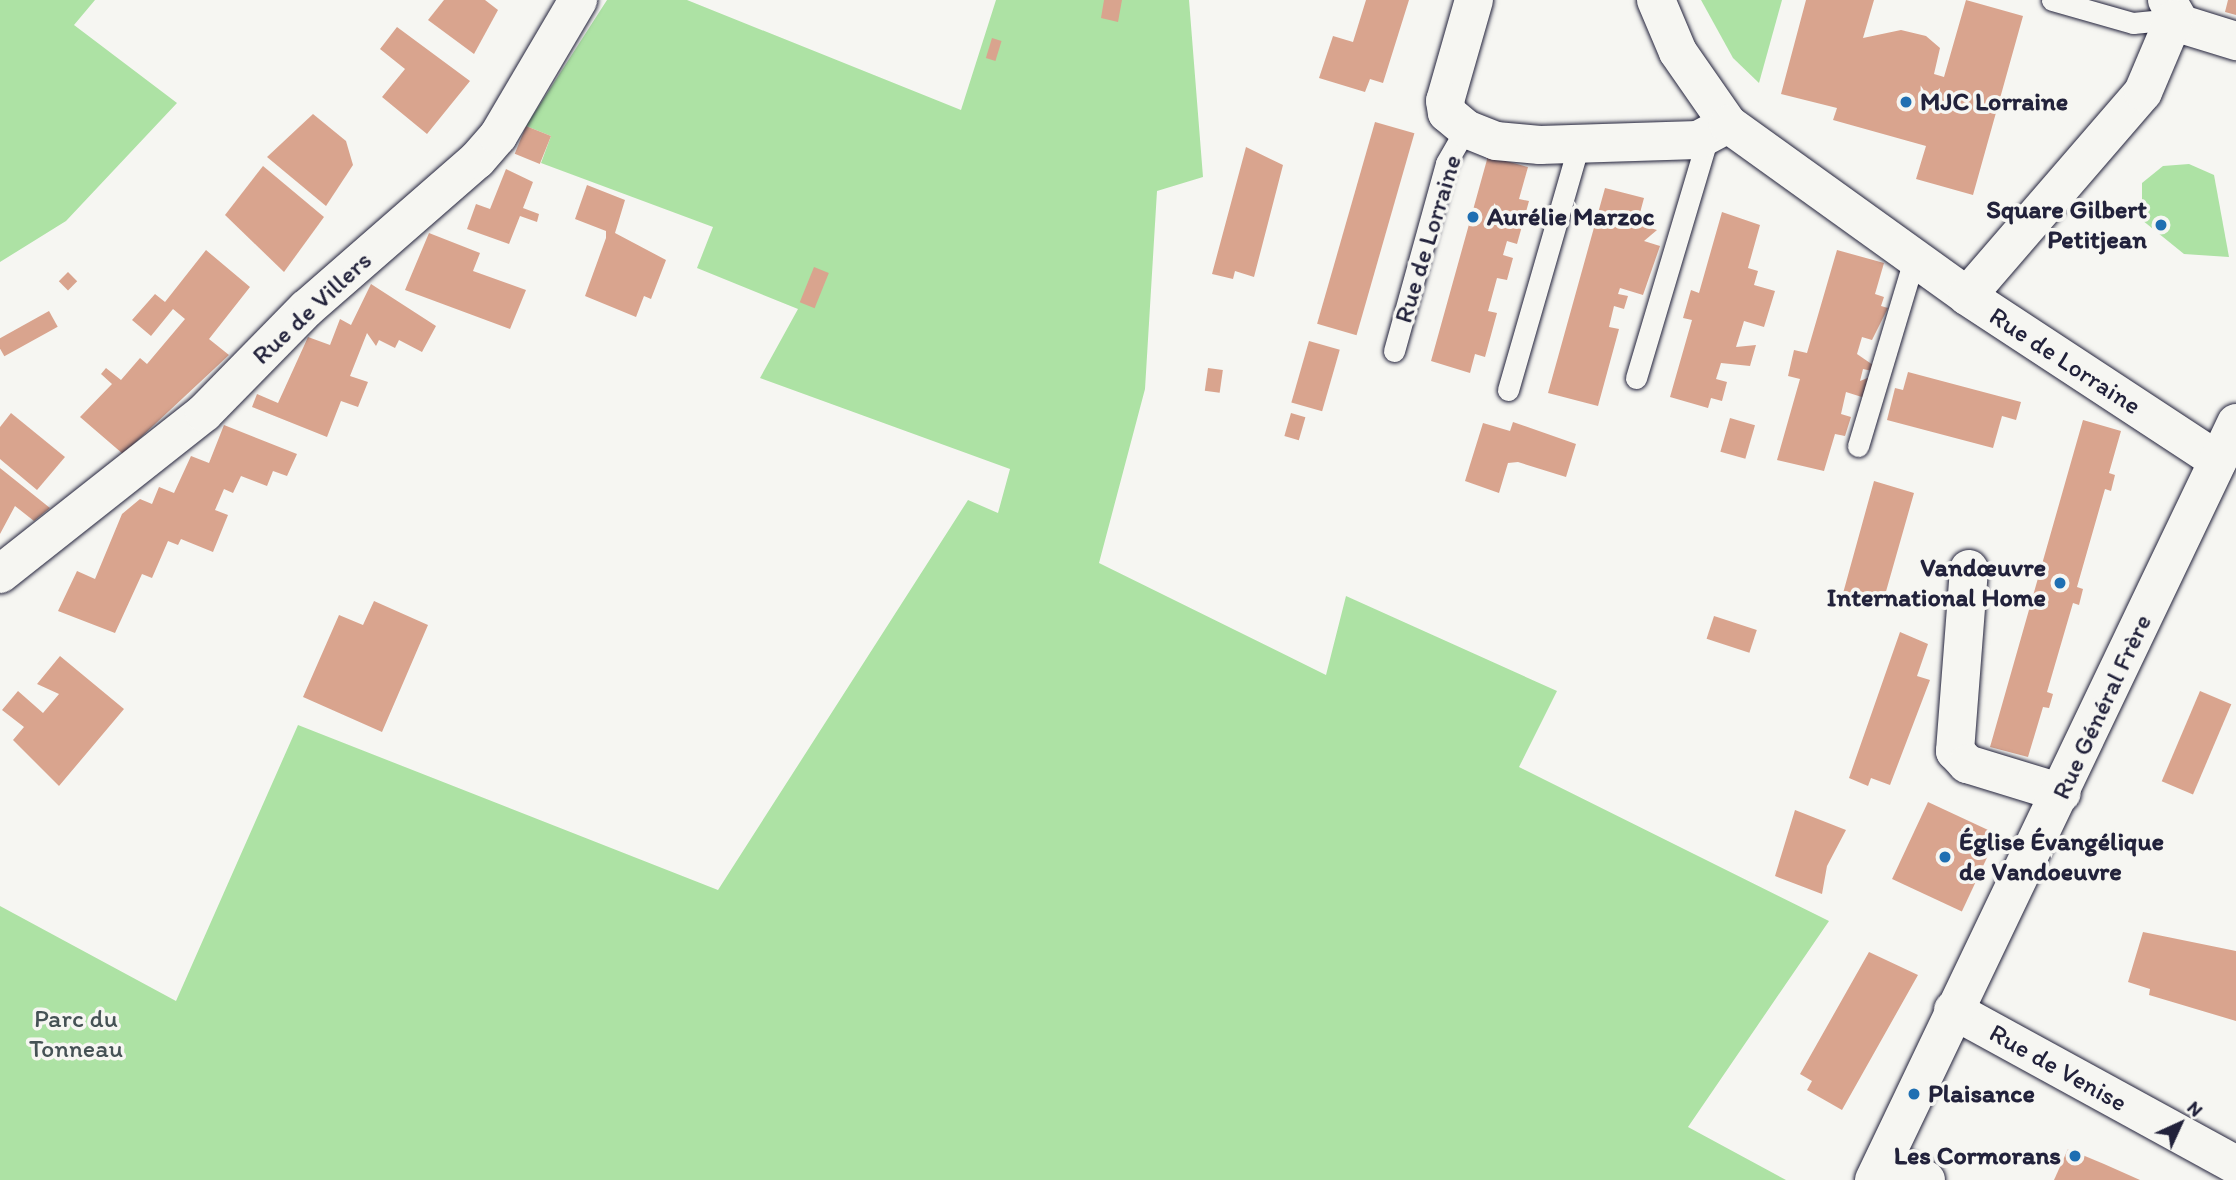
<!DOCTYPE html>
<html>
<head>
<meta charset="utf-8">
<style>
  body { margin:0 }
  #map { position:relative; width:2236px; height:1180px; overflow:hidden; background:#f6f6f2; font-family:Itim,sans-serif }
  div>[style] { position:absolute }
  .green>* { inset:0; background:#ade2a4 }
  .building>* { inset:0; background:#d9a48e; transform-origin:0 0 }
  .roads { filter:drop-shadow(0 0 2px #22223b) drop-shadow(0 0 2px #22223b) }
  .service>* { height:21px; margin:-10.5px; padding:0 10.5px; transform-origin:10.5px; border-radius:10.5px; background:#f6f6f2 }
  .minor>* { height:38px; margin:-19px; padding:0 19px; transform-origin:19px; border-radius:19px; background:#f6f6f2 }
  .tertiary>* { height:38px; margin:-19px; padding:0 19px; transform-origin:19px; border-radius:19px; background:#f6f6f2 }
  .dots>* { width:19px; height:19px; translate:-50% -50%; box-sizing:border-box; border:4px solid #f6f6f2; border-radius:50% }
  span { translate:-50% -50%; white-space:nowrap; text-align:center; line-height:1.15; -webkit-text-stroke:7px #f6f6f2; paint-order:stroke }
  .poi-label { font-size:26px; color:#22223b; font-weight:700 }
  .left { translate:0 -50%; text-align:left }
  .right { translate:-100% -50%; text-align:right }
  .street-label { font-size:26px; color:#22223b }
  .park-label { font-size:26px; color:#455255 }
  .north { position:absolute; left:2145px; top:1089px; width:70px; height:70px; -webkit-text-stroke:5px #f6f6f2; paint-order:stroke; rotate:45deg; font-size:19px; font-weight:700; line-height:28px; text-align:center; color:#22223b }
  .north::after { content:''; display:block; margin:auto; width:24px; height:32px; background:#22223b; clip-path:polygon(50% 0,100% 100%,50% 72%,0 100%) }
</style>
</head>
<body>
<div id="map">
  <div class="green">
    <i style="clip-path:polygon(0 0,95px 0,74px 25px,177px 103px,66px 221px,0 262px)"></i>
    <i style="clip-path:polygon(607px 0,687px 0,961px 110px,996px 0,1189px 0,1203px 177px,1157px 191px,1145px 389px,1099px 563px,1326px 675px,1346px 596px,1557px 691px,1519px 767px,1829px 921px,1688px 1127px,1786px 1180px,0 1180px,0 906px,176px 1001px,298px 725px,718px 890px,968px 500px,998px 513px,1010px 469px,760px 378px,798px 309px,697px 268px,713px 227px,541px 163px,551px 136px,526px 126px)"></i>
    <i style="clip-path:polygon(1701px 0,1782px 0,1759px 83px,1733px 58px)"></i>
    <i style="clip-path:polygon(2189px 164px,2214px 175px,2229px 257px,2184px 254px,2142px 220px,2142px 183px,2163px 166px)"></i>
  </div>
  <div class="building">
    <i style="clip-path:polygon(444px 0,485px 0,498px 10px,474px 54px,428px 20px)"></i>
    <i style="clip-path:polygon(1104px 0,1122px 0,1118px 22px,1101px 18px)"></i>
    <i style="clip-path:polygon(1366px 0,1409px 0,1383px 83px,1370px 79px,1365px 92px,1319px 78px,1333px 36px,1353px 42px)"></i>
    <i style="clip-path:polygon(1806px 0,1874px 0,1863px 38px,1901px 30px,1926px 36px,1940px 48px,1934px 74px,1944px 77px,1966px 0,2023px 16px,1973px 195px,1916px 179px,1926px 146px,1833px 120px,1837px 108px,1781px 94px)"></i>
    <i style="clip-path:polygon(2228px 0,2236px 0,2236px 15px,2225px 12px)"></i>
    <i style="clip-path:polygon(397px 27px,470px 81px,427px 134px,382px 97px,405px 69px,380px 49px)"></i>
    <i style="left:992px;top:38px;width:10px;height:21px;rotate:17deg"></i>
    <i style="clip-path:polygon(313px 114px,346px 141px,353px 165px,326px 206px,267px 157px)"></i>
    <i style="left:1375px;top:122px;width:41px;height:210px;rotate:16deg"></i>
    <i style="left:526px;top:126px;width:27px;height:30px;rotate:22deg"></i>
    <i style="clip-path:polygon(1246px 147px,1283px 165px,1254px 277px,1235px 271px,1233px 279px,1212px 274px)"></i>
    <i style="clip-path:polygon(1488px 156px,1528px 167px,1519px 199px,1529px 201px,1517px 244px,1507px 241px,1503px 255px,1513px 258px,1507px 280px,1497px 278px,1488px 311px,1497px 313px,1485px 357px,1475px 354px,1470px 373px,1431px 361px)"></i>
    <i style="clip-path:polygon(263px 166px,324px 217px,284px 272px,225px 215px)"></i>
    <i style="clip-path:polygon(506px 169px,533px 182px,523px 208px,539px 214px,537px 222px,520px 216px,509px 244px,467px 229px,476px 204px,490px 209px)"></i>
    <i style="clip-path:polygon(587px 185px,625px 200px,615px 233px,666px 260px,651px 299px,644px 296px,636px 317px,585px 296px,606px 238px,606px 231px,575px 219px)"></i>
    <i style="clip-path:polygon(1605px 188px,1644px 198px,1637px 224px,1657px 230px,1644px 241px,1660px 246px,1643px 295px,1620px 288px,1618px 294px,1628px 296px,1624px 309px,1614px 306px,1609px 327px,1619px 329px,1598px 406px,1548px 393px)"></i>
    <i style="clip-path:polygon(1722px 212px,1760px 225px,1748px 268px,1758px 271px,1754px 285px,1775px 291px,1764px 327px,1744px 321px,1736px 347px,1756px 345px,1750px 366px,1721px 363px,1716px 379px,1727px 382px,1722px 401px,1711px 398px,1708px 408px,1670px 397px,1692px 320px,1683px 318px,1691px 290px,1699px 293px)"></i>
    <i style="clip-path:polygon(429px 233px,480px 253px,473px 271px,526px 290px,510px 329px,405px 290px)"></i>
    <i style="clip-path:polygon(206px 250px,250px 287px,209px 339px,229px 355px,123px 454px,80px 417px,112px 384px,101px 374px,106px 368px,121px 380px,140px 358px,147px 364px,185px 319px,173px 309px,151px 336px,132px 320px,155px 294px,165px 302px)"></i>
    <i style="clip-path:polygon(1837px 250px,1884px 263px,1875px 294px,1884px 297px,1881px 306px,1888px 308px,1872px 340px,1862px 337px,1857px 354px,1873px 365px,1872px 371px,1863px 369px,1860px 381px,1870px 377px,1865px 398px,1846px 392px,1841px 414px,1851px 417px,1845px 436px,1835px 434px,1824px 471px,1777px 460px,1800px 379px,1788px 376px,1794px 350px,1807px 353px)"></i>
    <i style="left:814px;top:267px;width:16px;height:38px;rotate:22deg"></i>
    <i style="left:68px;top:272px;width:13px;height:13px;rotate:45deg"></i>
    <i style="clip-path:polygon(371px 284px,436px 326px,422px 352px,399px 340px,395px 348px,379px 340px,376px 346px,367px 333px,350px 376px,368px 382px,358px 407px,341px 401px,327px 437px,252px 407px,257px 394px,278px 403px,308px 337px,330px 345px,340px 319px,351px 325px)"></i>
    <i style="left:49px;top:311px;width:18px;height:61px;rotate:61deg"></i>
    <i style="left:1309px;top:341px;width:32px;height:64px;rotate:16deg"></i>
    <i style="left:1208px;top:368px;width:15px;height:23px;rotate:8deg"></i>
    <i style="clip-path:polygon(1908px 372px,2021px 402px,2016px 420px,2002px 416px,1993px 448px,1887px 420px,1895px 388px,1903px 390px)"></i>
    <i style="clip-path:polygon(11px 413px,65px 457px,37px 490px,0 459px,0 427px)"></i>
    <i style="left:1291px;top:413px;width:15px;height:24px;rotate:16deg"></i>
    <i style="left:1730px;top:418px;width:26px;height:35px;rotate:16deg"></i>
    <i style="clip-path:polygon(2083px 420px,2121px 431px,2109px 473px,2115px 475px,2111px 491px,2105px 489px,2077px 587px,2083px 589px,2079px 605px,2073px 603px,2047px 692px,2053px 694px,2049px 708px,2043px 707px,2028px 757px,1990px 747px)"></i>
    <i style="clip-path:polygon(1513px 422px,1576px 444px,1566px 477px,1518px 462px,1508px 463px,1499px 493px,1465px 481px,1483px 423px,1510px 431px)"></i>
    <i style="clip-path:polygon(224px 425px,297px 454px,287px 476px,273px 471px,267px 486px,241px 476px,233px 493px,224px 489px,215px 510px,228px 515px,213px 552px,181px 539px,178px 545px,168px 541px,152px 578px,142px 574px,115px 633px,58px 611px,77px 571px,95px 579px,122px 514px,140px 499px,152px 504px,159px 487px,174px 493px,191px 456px,209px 463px)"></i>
    <i style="clip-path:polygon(0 468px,50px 508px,34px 521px,15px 506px,0 534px)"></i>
    <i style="clip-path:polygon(1874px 481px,1914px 493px,1883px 602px,1862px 597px,1860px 602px,1842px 597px)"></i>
    <i style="clip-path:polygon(374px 601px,428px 625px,382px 732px,303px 697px,339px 615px,363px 625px)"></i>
    <i style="left:1714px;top:616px;width:45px;height:24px;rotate:18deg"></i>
    <i style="clip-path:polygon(1900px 632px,1928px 644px,1917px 676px,1930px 680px,1890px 785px,1871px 778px,1868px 786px,1849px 778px)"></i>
    <i style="clip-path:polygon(60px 656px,124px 709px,59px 786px,13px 740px,24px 727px,2px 710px,18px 691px,43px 713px,59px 694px,37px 684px)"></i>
    <i style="left:2200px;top:691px;width:34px;height:98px;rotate:23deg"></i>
    <i style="left:1928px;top:802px;width:77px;height:85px;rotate:25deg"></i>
    <i style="clip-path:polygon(1795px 810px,1846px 830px,1827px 866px,1822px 894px,1775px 876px)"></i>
    <i style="clip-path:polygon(2143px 932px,2236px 951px,2236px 1021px,2149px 995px,2150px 989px,2128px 982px)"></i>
    <i style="clip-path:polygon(1869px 952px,1918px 975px,1842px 1110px,1807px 1090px,1812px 1081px,1800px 1074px)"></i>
    <i style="clip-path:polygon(2068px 1149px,2104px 1164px,2140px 1180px,2054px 1180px)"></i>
  </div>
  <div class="roads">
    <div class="service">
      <i style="left:2052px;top:0;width:84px;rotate:15.9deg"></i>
      <i style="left:2133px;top:23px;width:41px;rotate:-5.6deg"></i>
      <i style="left:1394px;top:351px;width:195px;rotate:-74.5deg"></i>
      <i style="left:1446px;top:163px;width:39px;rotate:-60deg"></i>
      <i style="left:1636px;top:378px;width:252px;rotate:-73.4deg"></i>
      <i style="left:1508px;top:390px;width:256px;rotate:-73.9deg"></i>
      <i style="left:1858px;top:446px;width:195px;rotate:-73.3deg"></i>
    </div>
    <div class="minor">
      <i style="left:1474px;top:0;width:105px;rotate:106deg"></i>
      <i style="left:1445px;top:101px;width:12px;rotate:81deg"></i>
      <i style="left:1447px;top:113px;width:25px;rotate:40deg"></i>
      <i style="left:1466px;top:129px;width:32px;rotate:22deg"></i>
      <i style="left:1496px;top:141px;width:44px;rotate:5.2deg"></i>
      <i style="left:1540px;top:145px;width:158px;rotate:-1.8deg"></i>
      <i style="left:1698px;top:140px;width:34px;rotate:-28deg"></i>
      <i style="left:1656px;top:0;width:56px;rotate:67.1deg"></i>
      <i style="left:1678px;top:52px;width:88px;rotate:55.2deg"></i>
      <i style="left:1728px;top:124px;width:294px;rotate:35.7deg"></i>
      <i style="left:1967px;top:296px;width:300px;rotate:33.3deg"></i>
      <i style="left:2167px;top:0;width:28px;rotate:60deg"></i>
      <i style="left:2181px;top:24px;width:58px;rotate:17.2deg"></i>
      <i style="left:1967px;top:296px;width:269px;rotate:-49.2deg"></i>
      <i style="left:2143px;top:92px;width:79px;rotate:-67deg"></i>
      <i style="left:1969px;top:569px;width:183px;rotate:94.4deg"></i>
      <i style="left:1955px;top:751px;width:18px;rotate:47deg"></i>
      <i style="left:1967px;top:764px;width:99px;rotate:17deg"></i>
      <i style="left:0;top:574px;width:260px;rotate:-38.3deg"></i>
      <i style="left:204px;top:413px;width:146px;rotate:-45.6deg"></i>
      <i style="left:306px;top:309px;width:227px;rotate:-41.1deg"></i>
      <i style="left:477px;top:160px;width:32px;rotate:-49deg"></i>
      <i style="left:498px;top:136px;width:158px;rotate:-59.5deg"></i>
      <i style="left:1953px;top:1010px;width:323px;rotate:28.7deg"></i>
      <i style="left:1885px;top:1159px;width:46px;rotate:27.1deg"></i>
    </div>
    <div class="tertiary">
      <i style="left:1874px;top:1180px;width:839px;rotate:-64.44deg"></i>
    </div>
  </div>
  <div class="dots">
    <i style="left:1906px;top:102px;background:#1f6fb2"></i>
    <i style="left:1473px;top:217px;background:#1f6fb2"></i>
    <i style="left:2161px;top:225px;background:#1f6fb2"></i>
    <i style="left:2060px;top:583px;background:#1f6fb2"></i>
    <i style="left:1945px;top:857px;background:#1f6fb2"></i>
    <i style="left:1914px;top:1094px;background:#1f6fb2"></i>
    <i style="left:2075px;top:1156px;background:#1f6fb2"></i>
  </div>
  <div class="poi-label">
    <span class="left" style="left:1920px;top:102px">MJC Lorraine</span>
    <span class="right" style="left:2147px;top:225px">Square Gilbert<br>Petitjean</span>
    <span class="left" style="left:1487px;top:217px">Aurélie Marzoc</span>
    <span class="right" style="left:2046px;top:583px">Vandœuvre<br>International Home</span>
    <span class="left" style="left:1959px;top:857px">Église Évangélique<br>de Vandoeuvre</span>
    <span class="left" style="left:1928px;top:1094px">Plaisance</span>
    <span class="right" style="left:2061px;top:1156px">Les Cormorans</span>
  </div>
  <div class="street-label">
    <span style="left:1428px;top:239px;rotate:-73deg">Rue de Lorraine</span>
    <span style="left:312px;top:308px;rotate:-43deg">Rue de Villers</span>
    <span style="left:2065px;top:361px;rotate:33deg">Rue de Lorraine</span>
    <span style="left:2102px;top:707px;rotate:-65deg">Rue Général Frère</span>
    <span style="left:2058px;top:1068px;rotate:29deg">Rue de Venise</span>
  </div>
  <div class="park-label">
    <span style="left:76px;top:1034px">Parc du<br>Tonneau</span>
  </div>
  <div class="north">N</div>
</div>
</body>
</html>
